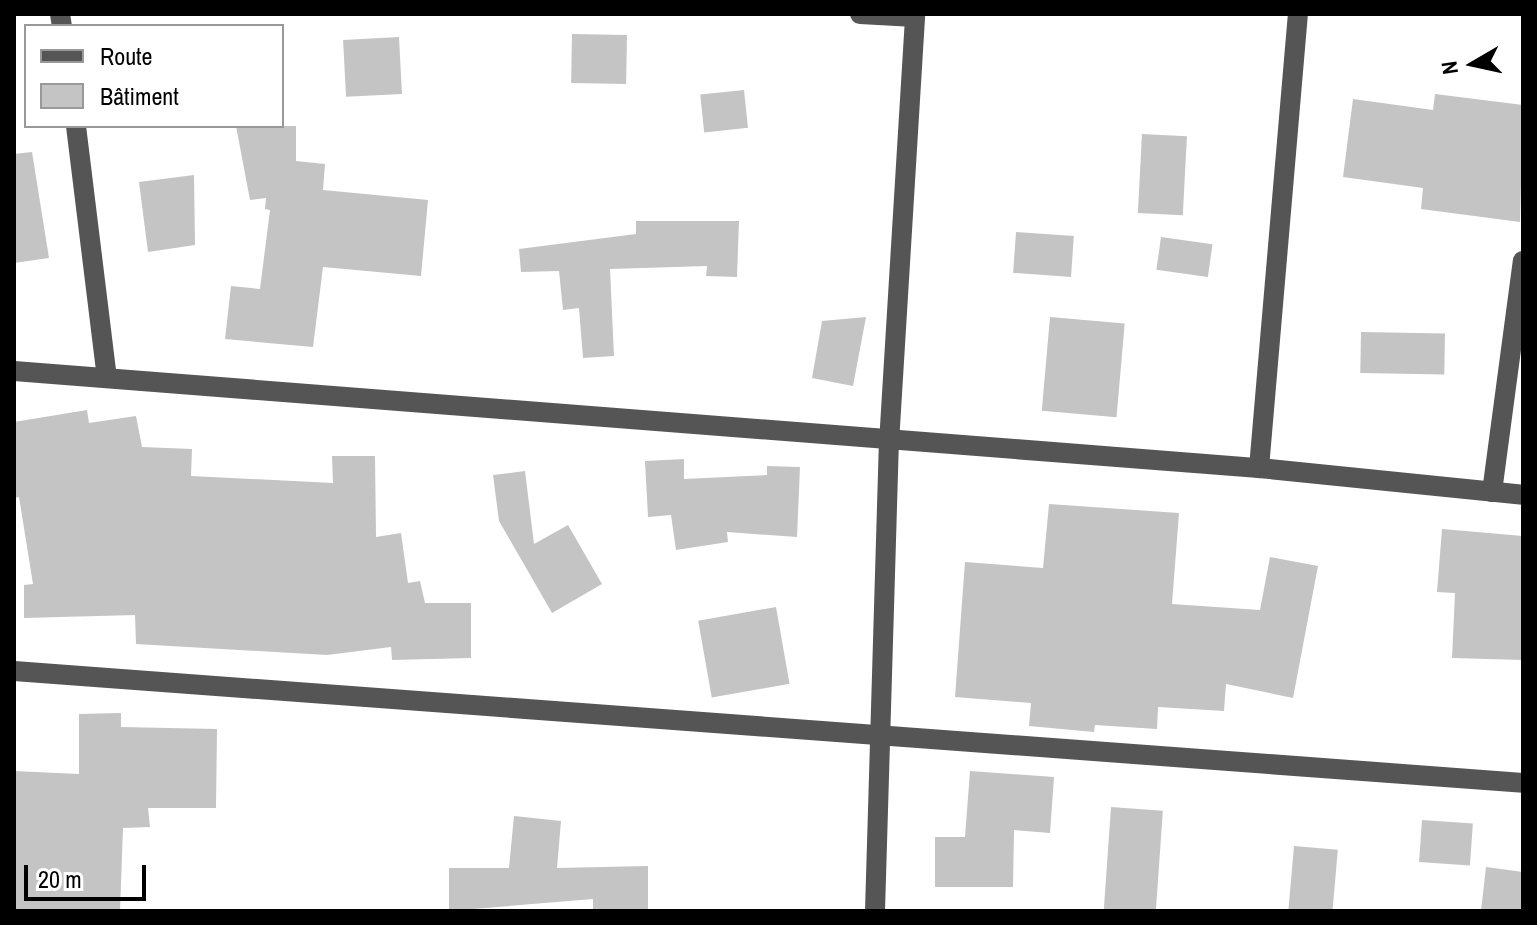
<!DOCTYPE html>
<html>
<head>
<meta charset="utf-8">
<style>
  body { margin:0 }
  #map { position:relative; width:1537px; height:925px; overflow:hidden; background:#fff; font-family:"Archivo Narrow",sans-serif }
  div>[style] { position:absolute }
  .building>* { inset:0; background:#c4c4c4; transform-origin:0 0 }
  .minor>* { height:20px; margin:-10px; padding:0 10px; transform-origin:10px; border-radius:10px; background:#555 }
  span { translate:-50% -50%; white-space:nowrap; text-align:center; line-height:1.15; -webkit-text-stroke:6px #fff; paint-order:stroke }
  .frame { position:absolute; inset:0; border:16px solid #000; pointer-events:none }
  .legend { position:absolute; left:24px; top:24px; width:260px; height:104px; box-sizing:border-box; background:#fff; border:2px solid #999; margin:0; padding:10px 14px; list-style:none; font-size:24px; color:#000 }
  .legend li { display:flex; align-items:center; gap:16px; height:40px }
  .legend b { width:40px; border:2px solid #999 }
  .north { position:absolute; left:1433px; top:24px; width:80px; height:80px; -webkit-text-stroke:6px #fff; paint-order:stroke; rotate:261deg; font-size:22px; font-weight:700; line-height:32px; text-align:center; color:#000 }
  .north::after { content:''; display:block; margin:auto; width:28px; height:36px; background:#000; clip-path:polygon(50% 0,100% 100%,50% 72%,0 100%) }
  .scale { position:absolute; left:24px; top:865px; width:122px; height:36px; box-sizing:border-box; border:4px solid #000; border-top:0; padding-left:10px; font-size:24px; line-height:28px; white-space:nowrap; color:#000; -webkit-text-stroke:6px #fff; paint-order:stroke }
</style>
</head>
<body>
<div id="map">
  <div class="building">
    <i style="left:572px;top:34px;width:55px;height:49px;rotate:1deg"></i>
    <i style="left:399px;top:37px;width:57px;height:56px;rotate:87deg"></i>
    <i style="left:744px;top:90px;width:38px;height:44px;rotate:84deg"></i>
    <i style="clip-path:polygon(1435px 94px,1523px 105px,1520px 222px,1421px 209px,1423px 188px,1343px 177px,1353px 99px,1433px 110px)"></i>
    <i style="clip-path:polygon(236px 126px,296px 126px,296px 161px,325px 164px,323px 190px,428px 200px,421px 276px,323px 267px,313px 347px,225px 339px,231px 286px,260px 289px,270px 210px,265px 209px,266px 198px,250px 200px)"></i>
    <i style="left:1142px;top:134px;width:45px;height:79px;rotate:3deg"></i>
    <i style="clip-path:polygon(32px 152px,49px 258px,14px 263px,14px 154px)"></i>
    <i style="clip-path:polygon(194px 175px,195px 245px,148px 252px,139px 182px)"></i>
    <i style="clip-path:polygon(636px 221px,739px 221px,737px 277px,706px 276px,707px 266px,610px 269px,614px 356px,583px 358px,579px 308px,563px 310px,559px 271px,521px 272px,519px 249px,636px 234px)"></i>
    <i style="left:1016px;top:232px;width:58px;height:41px;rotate:4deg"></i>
    <i style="left:1161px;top:237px;width:52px;height:33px;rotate:8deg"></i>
    <i style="clip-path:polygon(866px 317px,853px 386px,812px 378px,822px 321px)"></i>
    <i style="left:1050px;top:317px;width:75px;height:94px;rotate:5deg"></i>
    <i style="left:1361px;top:332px;width:84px;height:41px;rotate:1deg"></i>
    <i style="clip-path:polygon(87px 410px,89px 423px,136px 416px,142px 447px,192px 449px,191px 476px,333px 483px,332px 456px,375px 456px,376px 537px,401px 533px,408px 583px,420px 581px,425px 603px,471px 603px,471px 658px,392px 660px,391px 647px,327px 655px,136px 644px,135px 615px,24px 618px,24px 585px,33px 584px,19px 497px,14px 498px,14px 422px)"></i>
    <i style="clip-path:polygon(684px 459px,684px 479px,767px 475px,767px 466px,800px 467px,797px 537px,727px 532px,728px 542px,676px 550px,671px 515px,648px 517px,645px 461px)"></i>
    <i style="clip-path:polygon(525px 471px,534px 544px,568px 525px,602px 584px,552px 613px,499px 521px,493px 475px)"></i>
    <i style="clip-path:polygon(1049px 504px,1179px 513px,1172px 604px,1260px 610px,1270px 557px,1318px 566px,1293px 698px,1226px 684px,1224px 711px,1158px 707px,1157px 729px,1095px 725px,1094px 732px,1029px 726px,1031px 703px,955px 697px,965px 562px,1043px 568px)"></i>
    <i style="clip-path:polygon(1442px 529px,1523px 536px,1523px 660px,1452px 658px,1455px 593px,1437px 592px)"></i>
    <i style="left:776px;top:607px;width:78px;height:79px;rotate:80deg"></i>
    <i style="clip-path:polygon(121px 713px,121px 727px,217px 729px,216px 808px,148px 808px,150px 827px,123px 828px,120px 911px,14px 911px,14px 771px,79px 774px,79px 714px)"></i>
    <i style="clip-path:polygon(970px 771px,1054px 777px,1050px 833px,1014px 830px,1013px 887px,935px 887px,935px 837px,965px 837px)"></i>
    <i style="left:1111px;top:807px;width:52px;height:104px;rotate:4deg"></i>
    <i style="clip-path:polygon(514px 816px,561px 821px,557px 868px,648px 866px,648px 911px,593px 911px,593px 899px,449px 911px,449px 868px,509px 868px)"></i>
    <i style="left:1422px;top:820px;width:51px;height:42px;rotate:4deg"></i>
    <i style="left:1294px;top:846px;width:44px;height:65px;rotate:5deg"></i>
    <i style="clip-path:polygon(1486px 867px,1523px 872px,1523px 911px,1481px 911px)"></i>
  </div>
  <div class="minor">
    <i style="left:60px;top:14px;width:12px;rotate:81deg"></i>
    <i style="left:860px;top:14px;width:55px;rotate:3.1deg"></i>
    <i style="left:76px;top:126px;width:254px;rotate:83deg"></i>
    <i style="left:14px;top:371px;width:1249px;rotate:4.46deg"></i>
    <i style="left:1259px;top:468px;width:265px;rotate:5.8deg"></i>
    <i style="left:1259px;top:468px;width:456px;rotate:-85.1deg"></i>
    <i style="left:1492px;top:492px;width:233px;rotate:-82.4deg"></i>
    <i style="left:14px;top:671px;width:1513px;rotate:4.24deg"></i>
    <i style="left:875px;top:911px;width:468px;rotate:-88.3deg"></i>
    <i style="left:889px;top:443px;width:430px;rotate:-86.5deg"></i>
  </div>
  <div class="frame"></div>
  <ul class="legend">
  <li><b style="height:10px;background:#555"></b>Route</li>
  <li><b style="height:22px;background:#c4c4c4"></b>Bâtiment</li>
  </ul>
  <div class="north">N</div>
  <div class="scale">20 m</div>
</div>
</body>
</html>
